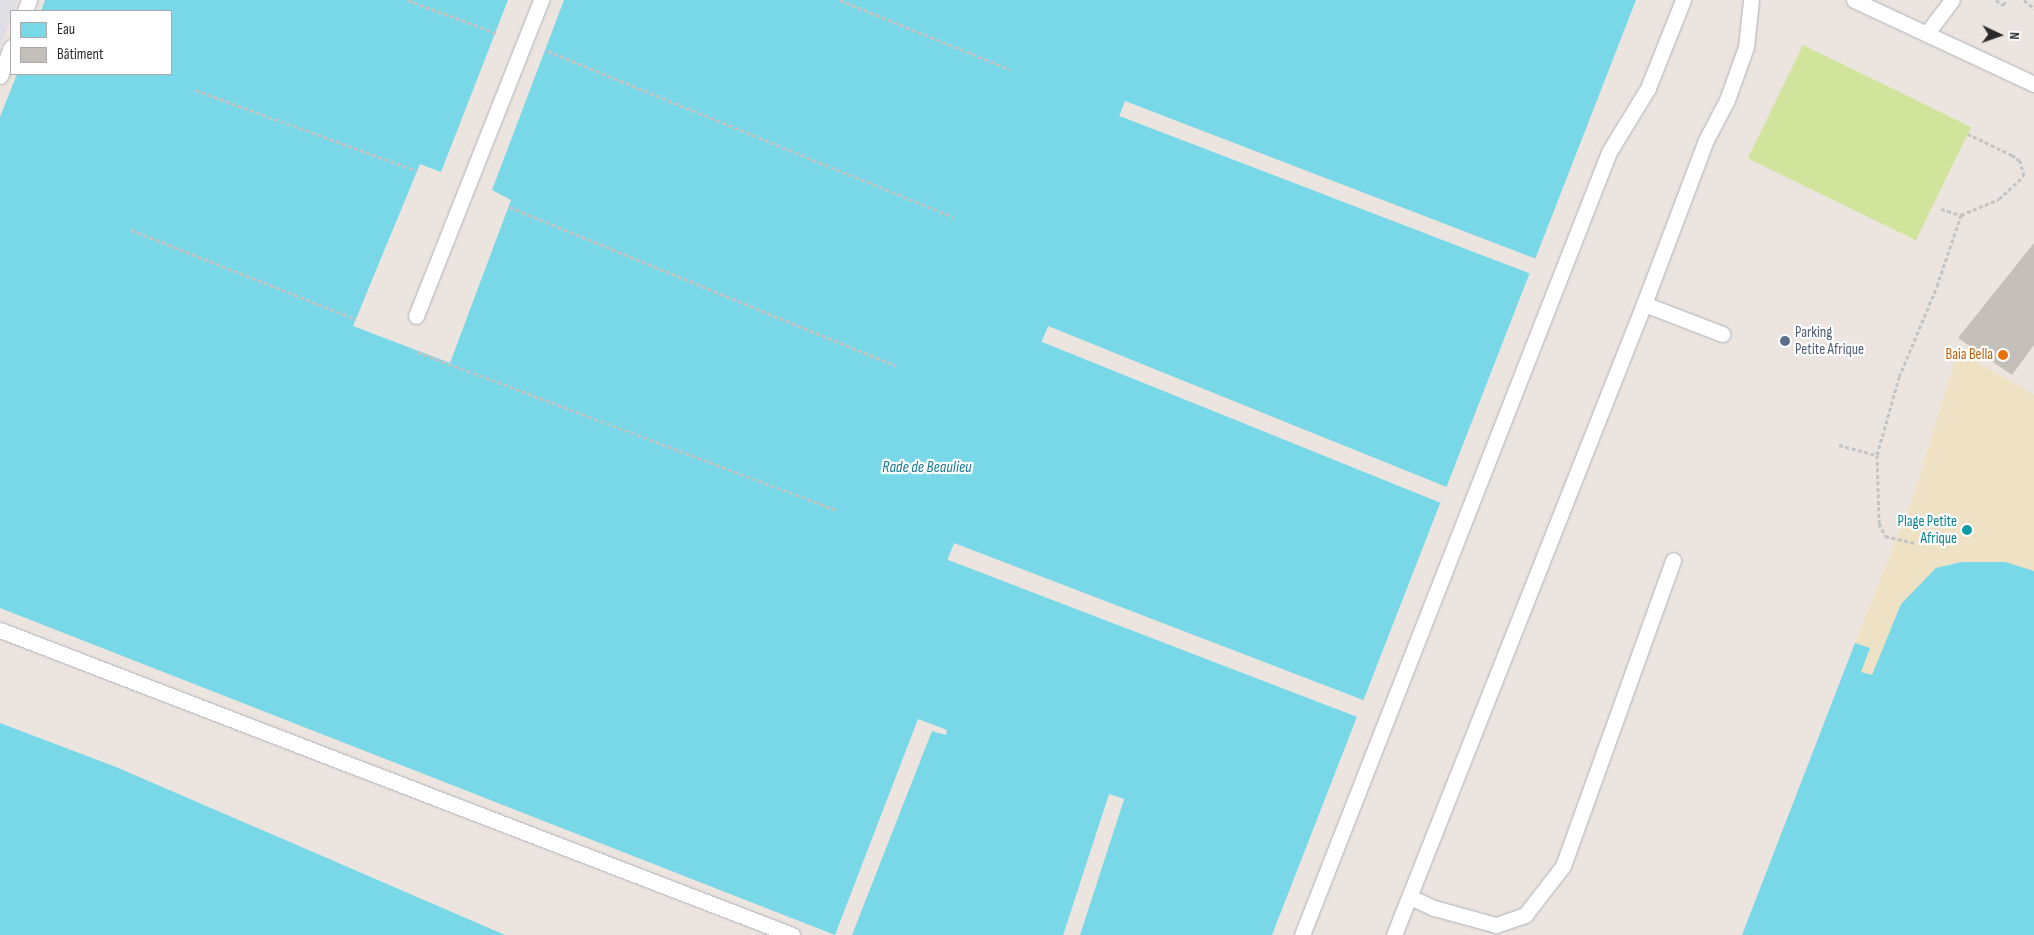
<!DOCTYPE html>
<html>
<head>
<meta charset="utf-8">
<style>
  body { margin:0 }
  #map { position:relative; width:2034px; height:935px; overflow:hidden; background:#ece4de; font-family:"Sofia Sans Condensed",sans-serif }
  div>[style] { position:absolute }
  .industrial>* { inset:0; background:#dfdee5 }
  .sand>* { inset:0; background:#efe2c4 }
  .pitch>* { inset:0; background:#d0e59b; transform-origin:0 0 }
  .water>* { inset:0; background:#78d8e7 }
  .pier>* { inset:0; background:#ece4de; transform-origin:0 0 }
  .building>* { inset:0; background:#c5bfba }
  .path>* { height:3px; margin-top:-1.5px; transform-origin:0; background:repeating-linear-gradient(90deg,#c4c4c4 0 4px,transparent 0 6.5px) }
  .roads { filter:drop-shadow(0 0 1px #afb2bb) drop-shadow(0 0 1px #afb2bb) }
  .lane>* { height:15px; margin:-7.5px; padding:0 7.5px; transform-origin:7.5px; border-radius:7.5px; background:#fff }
  .dots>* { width:14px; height:14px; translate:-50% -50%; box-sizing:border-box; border:2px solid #fff; border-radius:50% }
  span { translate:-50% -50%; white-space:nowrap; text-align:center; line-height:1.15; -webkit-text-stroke:4.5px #fff; paint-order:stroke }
  .service-label { font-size:15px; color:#4e5e75 }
  .left { translate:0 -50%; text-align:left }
  .food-label { font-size:15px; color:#c56008 }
  .right { translate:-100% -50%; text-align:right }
  .culture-label { font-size:15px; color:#0d838f }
  .water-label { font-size:16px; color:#167994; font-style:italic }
  .legend { position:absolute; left:10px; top:10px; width:162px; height:65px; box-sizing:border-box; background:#fff; border:1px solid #aaa; margin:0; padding:6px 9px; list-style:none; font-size:15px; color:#2b2b2b }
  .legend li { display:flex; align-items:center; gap:10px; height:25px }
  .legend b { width:25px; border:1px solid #aaa }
  .north { position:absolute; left:1974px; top:10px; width:50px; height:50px; -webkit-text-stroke:4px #fff; paint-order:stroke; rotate:93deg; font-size:14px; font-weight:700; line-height:20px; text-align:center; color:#2b2b2b }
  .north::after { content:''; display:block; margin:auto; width:18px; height:22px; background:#2b2b2b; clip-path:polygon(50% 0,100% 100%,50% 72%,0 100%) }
</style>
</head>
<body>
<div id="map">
  <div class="industrial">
    <i style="clip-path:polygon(0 0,18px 0,0 47px)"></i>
  </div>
  <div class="sand">
    <i style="clip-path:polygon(1958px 351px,2034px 395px,2034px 571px,2005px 562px,1949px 563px,1901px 604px,1872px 676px,1861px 672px,1870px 648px,1855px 643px,1913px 497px)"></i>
  </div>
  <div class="pitch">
    <i style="left:1803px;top:45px;width:187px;height:126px;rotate:26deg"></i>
  </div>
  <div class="water">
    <i style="clip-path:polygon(45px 0,508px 0,441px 172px,420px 164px,353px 326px,450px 363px,511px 200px,492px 190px,564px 0,1636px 0,1272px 935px,835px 935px,0 608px,0 117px,17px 74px,171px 74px,171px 11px,41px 11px)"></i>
    <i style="clip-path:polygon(1961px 562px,2005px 562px,2034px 571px,2034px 935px,1742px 935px,1855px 643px,1870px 648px,1861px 672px,1872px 675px,1901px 604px,1936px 568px)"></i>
    <i style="clip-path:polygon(0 723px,116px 767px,505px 935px,0 935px)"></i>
  </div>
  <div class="pier">
    <i style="left:1125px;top:101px;width:441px;height:16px;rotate:21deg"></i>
    <i style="left:1048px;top:326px;width:430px;height:17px;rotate:22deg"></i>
    <i style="left:954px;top:543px;width:441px;height:18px;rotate:21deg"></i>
    <i style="clip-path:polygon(918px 719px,947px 730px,946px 735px,932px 731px,852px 935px,835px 935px)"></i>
    <i style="left:1109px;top:794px;width:16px;height:151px;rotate:18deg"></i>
  </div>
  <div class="building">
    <i style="clip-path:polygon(2034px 243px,2034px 345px,2012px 375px,1958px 338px)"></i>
  </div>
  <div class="path">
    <i style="left:407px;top:0;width:95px;rotate:20.3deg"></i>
    <i style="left:840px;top:0;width:183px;rotate:22.2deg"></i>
    <i style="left:1996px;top:0;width:9px;rotate:36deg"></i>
    <i style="left:2003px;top:5px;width:6px;rotate:-59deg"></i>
    <i style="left:2024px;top:0;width:13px;rotate:39deg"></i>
    <i style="left:548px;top:51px;width:438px;rotate:22.3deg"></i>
    <i style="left:195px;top:90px;width:236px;rotate:20deg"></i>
    <i style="left:509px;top:207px;width:418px;rotate:22.3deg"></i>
    <i style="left:1941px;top:209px;width:21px;rotate:17deg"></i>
    <i style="left:131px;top:230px;width:242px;rotate:21.6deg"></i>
    <i style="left:418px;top:352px;width:449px;rotate:20.7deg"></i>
    <i style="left:1839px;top:445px;width:39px;rotate:15deg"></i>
    <i style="left:1877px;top:455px;width:68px;rotate:88.3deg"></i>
    <i style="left:1879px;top:523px;width:14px;rotate:65deg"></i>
    <i style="left:1885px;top:536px;width:32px;rotate:13deg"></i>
    <i style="left:1877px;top:455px;width:81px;rotate:-74.2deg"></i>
    <i style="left:1899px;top:377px;width:99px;rotate:-67.3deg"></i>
    <i style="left:1937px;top:286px;width:75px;rotate:-71.3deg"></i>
    <i style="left:1961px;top:215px;width:41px;rotate:-22.8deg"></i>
    <i style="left:1999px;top:199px;width:34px;rotate:-43deg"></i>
    <i style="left:2024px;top:176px;width:16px;rotate:-105deg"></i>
    <i style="left:2020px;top:161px;width:10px;rotate:-143deg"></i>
    <i style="left:2012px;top:155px;width:49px;rotate:-154.5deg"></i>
  </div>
  <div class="roads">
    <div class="lane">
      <i style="left:1854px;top:0;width:199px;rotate:25deg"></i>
      <i style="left:25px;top:11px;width:12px;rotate:-70deg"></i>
      <i style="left:1927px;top:33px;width:41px;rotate:-52.9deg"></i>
      <i style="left:0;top:76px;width:31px;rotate:-69deg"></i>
      <i style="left:1644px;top:304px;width:84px;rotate:21deg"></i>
      <i style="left:416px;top:316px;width:340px;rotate:-68.4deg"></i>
      <i style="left:0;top:630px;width:849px;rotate:21.06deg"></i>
      <i style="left:1410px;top:897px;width:26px;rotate:25deg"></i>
      <i style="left:1434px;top:908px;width:64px;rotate:15.3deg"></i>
      <i style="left:1496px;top:925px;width:31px;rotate:-19deg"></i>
      <i style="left:1525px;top:915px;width:62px;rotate:-52.2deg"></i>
      <i style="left:1563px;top:866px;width:325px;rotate:-70.2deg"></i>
      <i style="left:1302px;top:935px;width:841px;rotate:-68.59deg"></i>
      <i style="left:1609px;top:152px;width:75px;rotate:-58.6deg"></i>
      <i style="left:1648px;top:88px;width:95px;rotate:-68.3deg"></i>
      <i style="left:1394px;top:935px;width:679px;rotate:-68.39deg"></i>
      <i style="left:1644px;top:304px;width:175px;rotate:-69.3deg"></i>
      <i style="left:1706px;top:140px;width:45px;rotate:-62.3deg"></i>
      <i style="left:1727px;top:100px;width:56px;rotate:-70.3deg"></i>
      <i style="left:1746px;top:47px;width:47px;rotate:-83.9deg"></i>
    </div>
  </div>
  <div class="dots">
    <i style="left:1785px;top:341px;background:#5c6f8a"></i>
    <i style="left:2003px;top:355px;background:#e8710a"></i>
    <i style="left:1967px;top:530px;background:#0f9aa8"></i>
  </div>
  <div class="service-label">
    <span class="left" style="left:1795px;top:341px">Parking<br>Petite Afrique</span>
  </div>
  <div class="food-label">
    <span class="right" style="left:1993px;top:355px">Baia Bella</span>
  </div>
  <div class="culture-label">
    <span class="right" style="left:1957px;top:530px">Plage Petite<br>Afrique</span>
  </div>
  <div class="water-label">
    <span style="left:927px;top:468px">Rade de Beaulieu</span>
  </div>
  <ul class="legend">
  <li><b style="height:14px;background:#78d8e7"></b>Eau</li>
  <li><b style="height:14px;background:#c5bfba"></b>Bâtiment</li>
  </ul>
  <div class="north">N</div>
</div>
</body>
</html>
